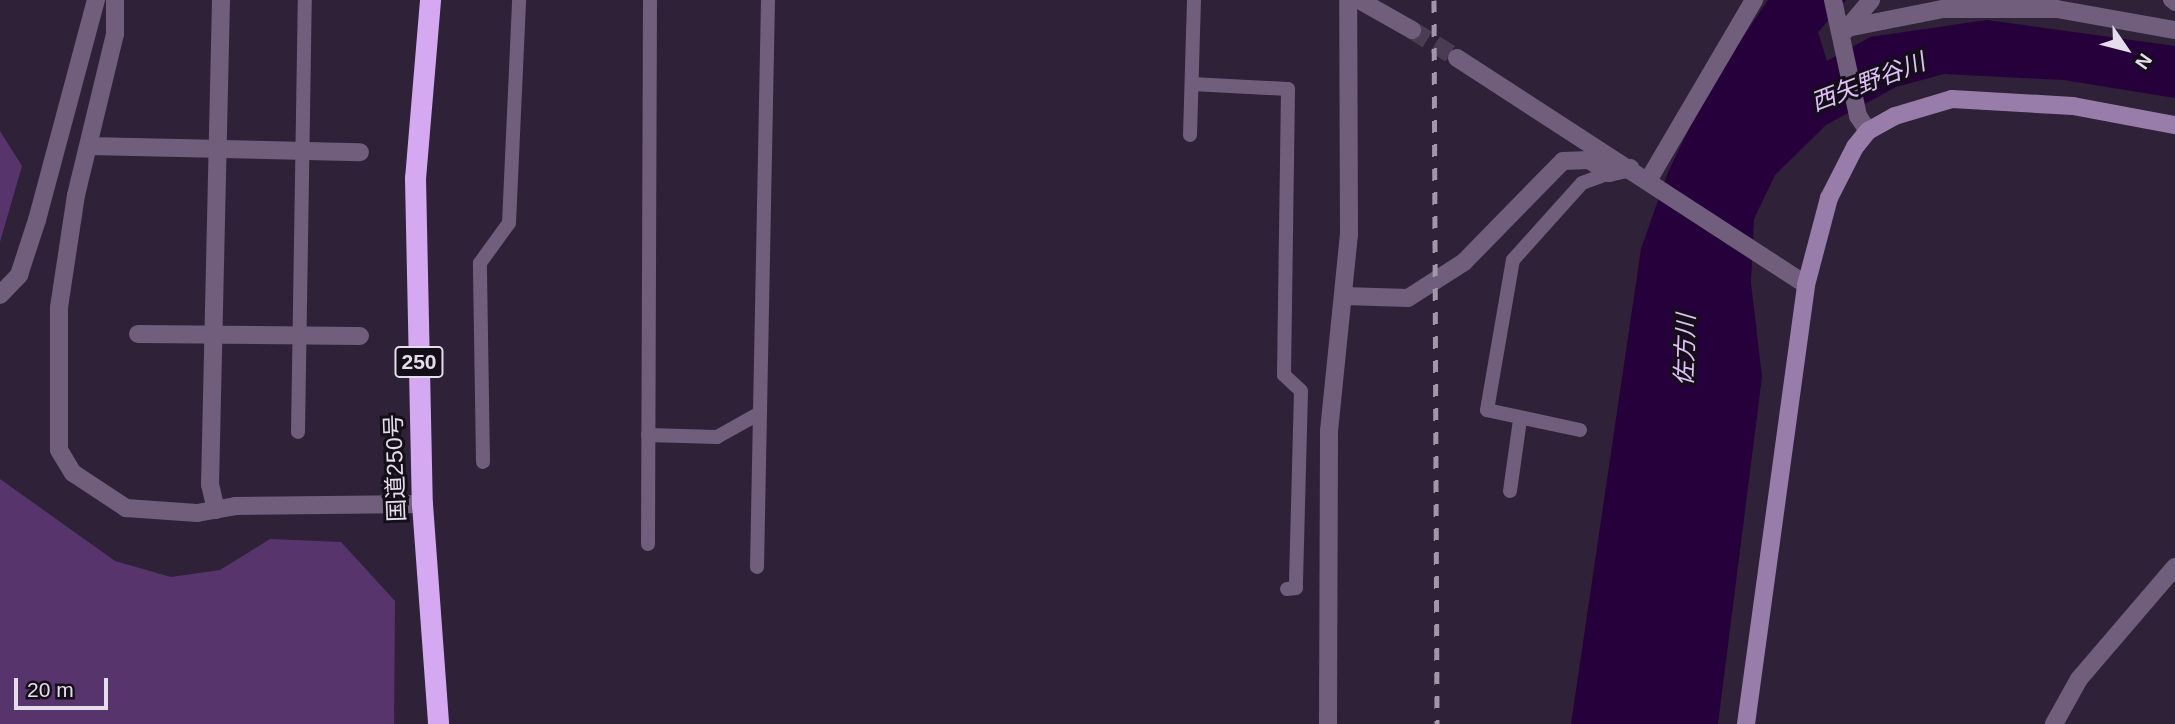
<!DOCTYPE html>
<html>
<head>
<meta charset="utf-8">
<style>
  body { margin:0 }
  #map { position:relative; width:2175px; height:724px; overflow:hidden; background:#2f2138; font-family:Helvetica,"Noto Sans JP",sans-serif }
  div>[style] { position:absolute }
  .green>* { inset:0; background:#57356c }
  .water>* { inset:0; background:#26003a }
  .street-tunnel>* { height:18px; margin-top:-9px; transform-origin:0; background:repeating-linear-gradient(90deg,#4a3d53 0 18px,transparent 0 27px) }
  .lane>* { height:14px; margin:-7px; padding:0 7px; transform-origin:7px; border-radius:7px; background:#705e7c }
  .street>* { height:18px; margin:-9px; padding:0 9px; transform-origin:9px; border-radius:9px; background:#705e7c }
  .secondary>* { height:18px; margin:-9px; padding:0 9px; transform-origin:9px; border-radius:9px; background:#987dab }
  .highway>* { height:21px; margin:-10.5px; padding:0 10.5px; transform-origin:10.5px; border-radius:10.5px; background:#d4a9f2 }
  .rail>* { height:5px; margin-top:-2.5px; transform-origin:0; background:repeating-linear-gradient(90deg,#a297a9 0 12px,transparent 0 24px) }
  span { translate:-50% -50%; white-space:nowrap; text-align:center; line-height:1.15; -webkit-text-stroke:6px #140e18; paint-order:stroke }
  .shield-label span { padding:2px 5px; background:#140e18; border:2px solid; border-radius:5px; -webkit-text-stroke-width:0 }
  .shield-label { font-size:21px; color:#e6ddec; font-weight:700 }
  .street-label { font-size:23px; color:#e6ddec }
  .water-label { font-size:24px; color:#e1c0f9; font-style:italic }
  .north { position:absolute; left:2091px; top:14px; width:70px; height:70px; -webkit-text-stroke:5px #140e18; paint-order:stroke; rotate:125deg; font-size:19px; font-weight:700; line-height:28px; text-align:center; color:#e6ddec }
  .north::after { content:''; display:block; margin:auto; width:24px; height:32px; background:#e6ddec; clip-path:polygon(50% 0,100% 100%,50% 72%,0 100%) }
  .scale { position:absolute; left:14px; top:678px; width:94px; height:32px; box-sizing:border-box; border:4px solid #e6ddec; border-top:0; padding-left:9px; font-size:21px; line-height:24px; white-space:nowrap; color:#e6ddec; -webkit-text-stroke:5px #140e18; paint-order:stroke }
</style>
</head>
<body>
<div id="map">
  <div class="green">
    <i style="clip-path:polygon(0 131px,22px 166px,0 242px)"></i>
    <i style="clip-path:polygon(0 479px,115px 561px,171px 577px,220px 570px,270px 539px,341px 542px,395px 601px,394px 724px,0 724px)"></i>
  </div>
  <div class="water">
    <i style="clip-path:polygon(1768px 0,1846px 0,1818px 32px,1827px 61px,1870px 37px,1987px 20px,2175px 46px,2175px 98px,2064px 80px,1944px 74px,1896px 87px,1826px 125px,1775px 175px,1754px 219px,1751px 283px,1762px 377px,1718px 724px,1571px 724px,1641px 249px,1668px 172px,1710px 86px)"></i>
  </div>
  <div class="street-tunnel">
    <i style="left:1412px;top:30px;width:53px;rotate:31.9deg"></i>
  </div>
  <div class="lane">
    <i style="left:2170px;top:0;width:6px;rotate:39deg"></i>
    <i style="left:1192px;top:84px;width:96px;rotate:3deg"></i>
    <i style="left:1288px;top:89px;width:286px;rotate:90.8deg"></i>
    <i style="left:1284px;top:375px;width:23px;rotate:43deg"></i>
    <i style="left:1301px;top:391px;width:197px;rotate:91.5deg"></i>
    <i style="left:1296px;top:588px;width:9px;rotate:174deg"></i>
    <i style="left:1190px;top:135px;width:135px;rotate:-88.3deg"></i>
    <i style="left:1580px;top:430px;width:95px;rotate:-167.9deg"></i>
    <i style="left:1487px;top:410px;width:152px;rotate:-80.2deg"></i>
    <i style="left:1513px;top:260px;width:103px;rotate:-48.1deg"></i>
    <i style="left:1582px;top:183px;width:29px;rotate:-20deg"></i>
    <i style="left:298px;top:432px;width:432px;rotate:-89.1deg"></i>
    <i style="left:648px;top:435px;width:69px;rotate:1.7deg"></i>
    <i style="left:717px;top:437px;width:49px;rotate:-29.2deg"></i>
    <i style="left:483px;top:462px;width:199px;rotate:-90.9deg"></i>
    <i style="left:480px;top:263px;width:49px;rotate:-54.1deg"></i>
    <i style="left:509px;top:223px;width:223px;rotate:-87.4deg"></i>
    <i style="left:1510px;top:491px;width:72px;rotate:-82deg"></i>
    <i style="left:648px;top:544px;width:544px;rotate:-89.79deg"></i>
    <i style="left:757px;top:567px;width:567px;rotate:-88.89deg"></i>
  </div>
  <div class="street">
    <i style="left:115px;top:0;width:34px;rotate:90deg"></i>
    <i style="left:115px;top:34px;width:166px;rotate:103.6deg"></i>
    <i style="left:76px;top:195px;width:114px;rotate:98.6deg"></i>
    <i style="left:59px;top:308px;width:142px;rotate:90deg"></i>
    <i style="left:59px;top:450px;width:27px;rotate:59deg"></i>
    <i style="left:73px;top:473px;width:64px;rotate:33.4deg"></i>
    <i style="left:126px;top:508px;width:71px;rotate:4deg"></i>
    <i style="left:197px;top:513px;width:39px;rotate:-10deg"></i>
    <i style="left:235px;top:506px;width:187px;rotate:-0.6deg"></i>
    <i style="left:1359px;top:0;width:61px;rotate:29.5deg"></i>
    <i style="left:1833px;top:0;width:119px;rotate:77.8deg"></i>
    <i style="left:1858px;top:116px;width:18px;rotate:56deg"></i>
    <i style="left:1852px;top:27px;width:93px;rotate:-11.2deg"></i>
    <i style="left:1943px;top:9px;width:114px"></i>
    <i style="left:2057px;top:9px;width:120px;rotate:10.1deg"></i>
    <i style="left:1846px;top:30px;width:39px;rotate:-50deg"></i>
    <i style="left:1457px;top:58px;width:416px;rotate:33deg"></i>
    <i style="left:89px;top:146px;width:271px;rotate:1.3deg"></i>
    <i style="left:1649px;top:179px;width:208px;rotate:-59.6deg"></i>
    <i style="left:0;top:295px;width:28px;rotate:-46deg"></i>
    <i style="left:19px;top:275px;width:58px;rotate:-71.9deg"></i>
    <i style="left:37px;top:220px;width:228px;rotate:-75deg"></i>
    <i style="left:1344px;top:296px;width:64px;rotate:1.8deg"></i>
    <i style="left:1408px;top:298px;width:67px;rotate:-32.7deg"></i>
    <i style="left:1464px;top:262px;width:141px;rotate:-45.6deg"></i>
    <i style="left:1563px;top:161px;width:26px;rotate:-2deg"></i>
    <i style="left:1589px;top:160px;width:24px;rotate:33deg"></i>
    <i style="left:1609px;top:173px;width:22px;rotate:-13deg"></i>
    <i style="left:138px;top:334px;width:222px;rotate:0.5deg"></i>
    <i style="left:216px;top:510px;width:26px;rotate:-103deg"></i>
    <i style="left:210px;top:485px;width:485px;rotate:-88.7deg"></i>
    <i style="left:1328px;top:724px;width:293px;rotate:-89.8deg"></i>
    <i style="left:1329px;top:431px;width:198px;rotate:-84.2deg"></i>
    <i style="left:1349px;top:234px;width:234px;rotate:-90.2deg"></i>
    <i style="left:2054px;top:724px;width:51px;rotate:-60.9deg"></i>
    <i style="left:2079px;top:679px;width:148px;rotate:-49.4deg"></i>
  </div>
  <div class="secondary">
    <i style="left:1746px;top:724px;width:443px;rotate:-82.2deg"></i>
    <i style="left:1806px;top:285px;width:90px;rotate:-75.2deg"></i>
    <i style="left:1829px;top:198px;width:57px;rotate:-63deg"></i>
    <i style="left:1855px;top:147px;width:21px;rotate:-51deg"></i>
    <i style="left:1868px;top:131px;width:31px;rotate:-29deg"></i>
    <i style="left:1895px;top:116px;width:59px;rotate:-16.6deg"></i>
    <i style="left:1952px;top:99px;width:121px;rotate:3.3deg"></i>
    <i style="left:2073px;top:106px;width:104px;rotate:10.6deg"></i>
  </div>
  <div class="highway">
    <i style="left:430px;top:0;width:179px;rotate:94.8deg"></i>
    <i style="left:415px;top:178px;width:326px;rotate:88.8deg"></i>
    <i style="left:422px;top:504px;width:221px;rotate:85.8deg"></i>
  </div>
  <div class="rail">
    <i style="left:1434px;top:0;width:724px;rotate:89.76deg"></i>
  </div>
  <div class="shield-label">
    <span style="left:419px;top:362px">250</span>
  </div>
  <div class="street-label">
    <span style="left:395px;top:468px;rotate:-92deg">国道250号</span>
  </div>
  <div class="water-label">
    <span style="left:1868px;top:82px;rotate:-21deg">西矢野谷川</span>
    <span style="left:1685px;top:350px;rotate:-88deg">佐方川</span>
  </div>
  <div class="north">N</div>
  <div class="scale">20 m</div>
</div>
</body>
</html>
